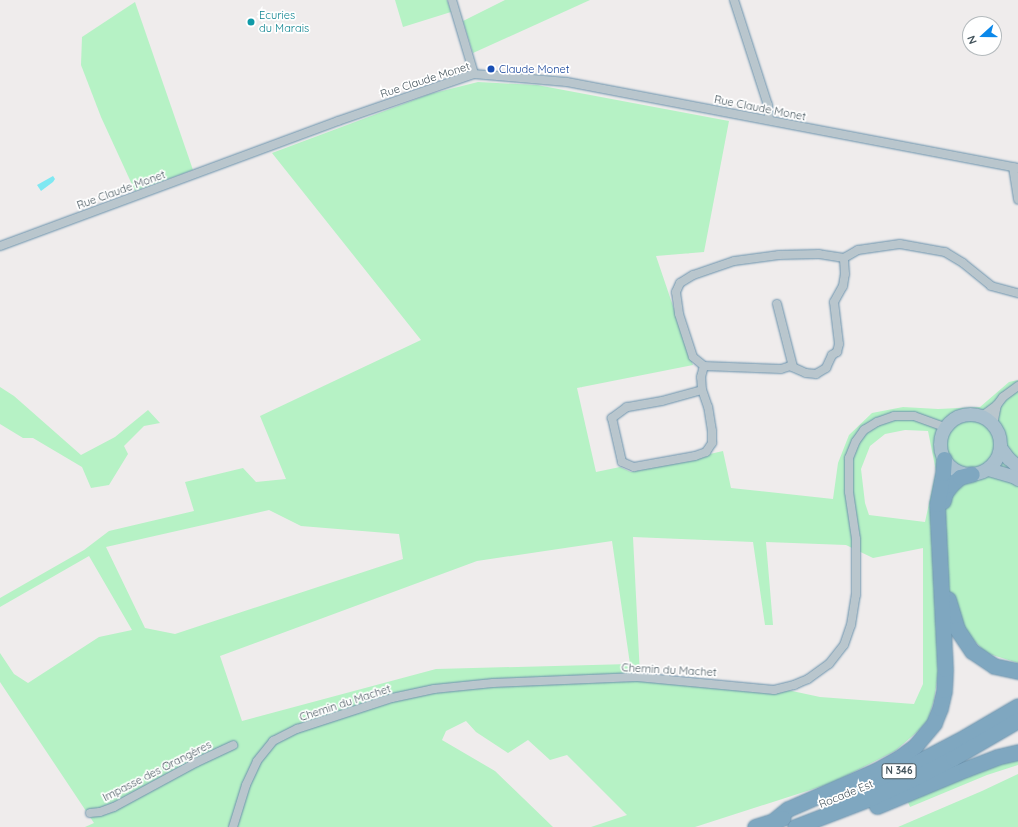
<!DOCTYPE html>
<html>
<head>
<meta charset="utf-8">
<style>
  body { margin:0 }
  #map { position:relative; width:1018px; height:827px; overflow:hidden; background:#efecec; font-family:Quicksand,sans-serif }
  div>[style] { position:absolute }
  .green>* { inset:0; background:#b6f2c5 }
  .water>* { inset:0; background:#7fe8f2 }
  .roads { filter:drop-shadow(0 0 1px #6b92ac) drop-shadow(0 0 1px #6b92ac) }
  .street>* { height:8px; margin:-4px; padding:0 4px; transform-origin:4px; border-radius:4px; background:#b9c6cd }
  .primary>* { height:13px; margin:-6.5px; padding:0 6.5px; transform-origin:6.5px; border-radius:6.5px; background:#a9c0ce }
  .primary>.ring { margin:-6.5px; padding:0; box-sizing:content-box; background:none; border:13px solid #a9c0ce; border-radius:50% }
  .highway>* { height:15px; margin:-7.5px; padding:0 7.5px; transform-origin:7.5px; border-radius:7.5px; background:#7fa7c0 }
  .dots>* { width:11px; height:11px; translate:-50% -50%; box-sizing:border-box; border:2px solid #fff; border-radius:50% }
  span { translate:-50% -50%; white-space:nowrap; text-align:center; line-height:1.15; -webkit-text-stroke:3.5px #fff; paint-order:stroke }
  .shield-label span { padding:1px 3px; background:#fff; border:1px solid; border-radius:3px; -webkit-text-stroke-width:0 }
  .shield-label { font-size:10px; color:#43535b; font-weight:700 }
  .culture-label { font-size:11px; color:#0d838f }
  .left { translate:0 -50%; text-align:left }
  .transit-label { font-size:11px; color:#164399 }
  .street-label { font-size:11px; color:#43535b }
  .north { position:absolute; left:962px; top:16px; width:40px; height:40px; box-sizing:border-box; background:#fff; border:1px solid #b4babd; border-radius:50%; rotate:249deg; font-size:11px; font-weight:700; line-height:16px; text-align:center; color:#43535b }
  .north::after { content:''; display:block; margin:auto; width:14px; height:18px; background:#0b88ea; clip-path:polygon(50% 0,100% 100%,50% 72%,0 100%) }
</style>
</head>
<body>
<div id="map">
  <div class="green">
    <i style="clip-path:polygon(395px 0,447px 0,451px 12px,403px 27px)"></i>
    <i style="clip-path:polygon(505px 0,590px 0,473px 53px,463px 21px)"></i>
    <i style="clip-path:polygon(135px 2px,193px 170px,135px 191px,101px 117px,81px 65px,82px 37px)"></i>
    <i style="clip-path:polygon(evenodd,478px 82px,537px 85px,729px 121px,704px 252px,656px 256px,693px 365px,577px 388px,596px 472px,620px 467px,631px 472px,723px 451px,731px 488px,833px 499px,838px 463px,849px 435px,872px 413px,903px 407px,938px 409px,980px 407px,1009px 382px,1018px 380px,1018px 663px,986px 653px,965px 631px,936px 612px,938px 674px,934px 700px,928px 720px,917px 732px,895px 751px,832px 783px,695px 827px,591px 827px,627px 815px,567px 755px,550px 760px,528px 740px,508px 753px,476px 732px,466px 721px,446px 731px,442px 740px,495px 771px,553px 827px,85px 827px,94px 823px,0 682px,0 653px,14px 674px,28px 683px,99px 637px,132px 630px,89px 556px,0 607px,0 598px,84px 550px,109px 531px,194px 511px,185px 482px,243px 468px,256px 482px,286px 479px,260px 416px,421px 340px,272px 153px,430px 94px,478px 82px,905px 430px,928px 431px,936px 471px,925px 522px,869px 515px,865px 503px,861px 469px,870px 446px,885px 434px,905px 430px,478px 82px,269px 510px,301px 526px,399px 534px,403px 559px,175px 634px,145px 628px,106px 547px,269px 510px,478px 82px,633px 537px,753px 542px,765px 625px,773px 625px,766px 542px,846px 545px,873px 558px,923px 548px,923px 684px,914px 704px,820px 697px,764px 685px,640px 675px,633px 537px,478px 82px,612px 541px,630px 664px,436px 669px,242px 721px,220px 656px,477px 561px,612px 541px)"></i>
    <i style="clip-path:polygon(0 387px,14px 396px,81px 455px,115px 437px,148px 410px,160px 423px,144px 426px,124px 446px,128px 454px,109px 485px,91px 488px,82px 467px,33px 438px,23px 438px,0 424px)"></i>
    <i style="clip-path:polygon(1018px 758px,1018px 765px,987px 775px,910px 807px,907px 800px,971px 773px)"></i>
    <i style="clip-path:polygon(1018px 774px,1018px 827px,898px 827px,982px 791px)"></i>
  </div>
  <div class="water">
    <i style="clip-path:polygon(53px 176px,55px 179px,53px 182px,41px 191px,37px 185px)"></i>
  </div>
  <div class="roads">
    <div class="street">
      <i style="left:452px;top:0;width:77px;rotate:73.4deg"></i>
      <i style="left:734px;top:0;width:110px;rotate:72.1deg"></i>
      <i style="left:768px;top:105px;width:15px;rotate:86deg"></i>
      <i style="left:1013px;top:167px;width:33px;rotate:81deg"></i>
      <i style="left:0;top:246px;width:360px;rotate:-20.3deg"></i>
      <i style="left:338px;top:121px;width:144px;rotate:-19.1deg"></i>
      <i style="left:474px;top:74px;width:93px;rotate:4.9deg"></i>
      <i style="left:567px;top:82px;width:459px;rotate:10.8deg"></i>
      <i style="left:844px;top:258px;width:25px;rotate:-171deg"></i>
      <i style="left:819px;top:254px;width:40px;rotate:178.6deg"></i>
      <i style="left:779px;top:255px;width:45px;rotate:172.4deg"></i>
      <i style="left:734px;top:261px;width:43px;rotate:161.1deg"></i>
      <i style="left:693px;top:275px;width:15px;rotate:148deg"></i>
      <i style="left:680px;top:283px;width:10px;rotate:114deg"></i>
      <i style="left:676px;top:292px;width:22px;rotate:82deg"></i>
      <i style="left:679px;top:314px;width:45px;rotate:72deg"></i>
      <i style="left:693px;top:357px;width:14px;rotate:39deg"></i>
      <i style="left:704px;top:366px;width:77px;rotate:2.2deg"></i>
      <i style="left:781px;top:369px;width:9px;rotate:-18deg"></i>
      <i style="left:790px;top:366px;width:17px;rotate:24deg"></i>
      <i style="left:806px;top:373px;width:10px;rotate:6deg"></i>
      <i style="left:816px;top:374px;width:12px;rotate:-31deg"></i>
      <i style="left:826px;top:368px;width:14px;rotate:-65deg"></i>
      <i style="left:832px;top:355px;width:6px;rotate:-31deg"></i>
      <i style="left:837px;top:352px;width:8px;rotate:-76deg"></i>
      <i style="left:839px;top:344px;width:42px;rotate:-96.8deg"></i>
      <i style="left:834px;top:302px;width:18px;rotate:-61deg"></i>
      <i style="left:843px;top:286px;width:12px;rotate:-81deg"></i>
      <i style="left:845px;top:274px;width:16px;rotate:-94deg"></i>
      <i style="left:844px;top:258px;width:16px;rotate:-30deg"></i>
      <i style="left:858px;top:250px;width:42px;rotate:-8.1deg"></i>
      <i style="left:900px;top:244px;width:46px;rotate:10.1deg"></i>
      <i style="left:945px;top:252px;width:21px;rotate:31deg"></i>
      <i style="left:963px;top:263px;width:36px;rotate:39deg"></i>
      <i style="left:991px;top:286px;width:28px;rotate:15deg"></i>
      <i style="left:777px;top:304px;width:65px;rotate:75.7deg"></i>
      <i style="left:702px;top:390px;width:41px;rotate:164.6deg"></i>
      <i style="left:662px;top:401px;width:36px;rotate:170deg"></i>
      <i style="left:627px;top:407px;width:19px;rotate:144deg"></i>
      <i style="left:612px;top:418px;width:45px;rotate:77.2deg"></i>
      <i style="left:622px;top:462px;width:13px;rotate:23deg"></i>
      <i style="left:634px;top:467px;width:62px;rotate:-10.2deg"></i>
      <i style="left:695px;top:456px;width:12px;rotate:-20deg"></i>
      <i style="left:706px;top:452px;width:11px;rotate:-56deg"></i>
      <i style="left:712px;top:443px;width:12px;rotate:-90deg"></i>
      <i style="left:712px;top:431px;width:24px;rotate:-99deg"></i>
      <i style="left:708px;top:407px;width:18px;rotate:-109deg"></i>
      <i style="left:702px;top:390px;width:13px;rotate:-94deg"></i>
      <i style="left:701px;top:377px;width:11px;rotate:-75deg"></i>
      <i style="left:979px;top:415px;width:6px;rotate:-9deg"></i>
      <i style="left:985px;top:414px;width:15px;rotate:-37deg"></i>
      <i style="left:997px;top:405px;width:10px;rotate:-53deg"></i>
      <i style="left:1003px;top:397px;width:19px;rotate:-36deg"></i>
      <i style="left:993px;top:425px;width:20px;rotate:-79deg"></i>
      <i style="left:90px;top:813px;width:10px;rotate:-6deg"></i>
      <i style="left:100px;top:812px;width:15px;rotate:-20deg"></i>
      <i style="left:114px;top:807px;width:94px;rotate:-28.5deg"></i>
      <i style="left:197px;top:762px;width:40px;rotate:-25deg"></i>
      <i style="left:233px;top:827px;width:44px;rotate:-72.8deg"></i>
      <i style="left:246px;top:785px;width:26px;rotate:-65deg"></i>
      <i style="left:257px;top:761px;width:26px;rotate:-51deg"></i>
      <i style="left:273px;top:741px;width:27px;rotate:-27deg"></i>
      <i style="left:297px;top:729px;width:100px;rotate:-18.1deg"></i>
      <i style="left:392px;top:698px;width:43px;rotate:-12.1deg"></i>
      <i style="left:434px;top:689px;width:59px;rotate:-5.8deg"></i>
      <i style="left:493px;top:683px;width:144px;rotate:-2.4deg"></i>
      <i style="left:637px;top:677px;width:138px;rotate:5.4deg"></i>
      <i style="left:774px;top:690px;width:21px;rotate:-14deg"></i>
      <i style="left:794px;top:685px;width:15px;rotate:-23deg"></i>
      <i style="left:808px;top:679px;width:26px;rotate:-36deg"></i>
      <i style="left:829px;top:664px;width:24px;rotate:-52deg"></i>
      <i style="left:844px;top:645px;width:21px;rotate:-71deg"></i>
      <i style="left:851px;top:625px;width:30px;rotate:-81deg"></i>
      <i style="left:856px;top:595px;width:56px;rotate:-90deg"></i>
      <i style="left:856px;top:539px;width:48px;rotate:-98.5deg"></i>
      <i style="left:849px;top:492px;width:34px;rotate:-90deg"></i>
      <i style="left:849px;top:458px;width:18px;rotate:-68deg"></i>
      <i style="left:856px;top:441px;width:14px;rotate:-54deg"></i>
      <i style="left:864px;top:430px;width:15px;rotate:-32deg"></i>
      <i style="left:877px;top:422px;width:18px;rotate:-19deg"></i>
      <i style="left:894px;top:416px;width:20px"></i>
      <i style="left:914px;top:416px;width:33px;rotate:20deg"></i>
    </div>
    <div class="primary">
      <i class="ring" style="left:940px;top:414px;width:47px;height:47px"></i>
      <i style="left:1000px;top:447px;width:14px;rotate:54deg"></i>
      <i style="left:1008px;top:458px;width:13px;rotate:42deg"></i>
      <i style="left:988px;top:469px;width:26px;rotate:16deg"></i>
      <i style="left:1013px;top:476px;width:6px;rotate:31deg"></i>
    </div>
    <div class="highway">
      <i style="left:943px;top:501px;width:8px;rotate:-76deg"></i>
      <i style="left:945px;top:493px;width:10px;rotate:-53deg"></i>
      <i style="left:951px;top:485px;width:12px;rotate:-42deg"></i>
      <i style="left:960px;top:477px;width:12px;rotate:-14deg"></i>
      <i style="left:948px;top:599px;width:31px;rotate:73deg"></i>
      <i style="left:957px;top:629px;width:27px;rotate:56deg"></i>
      <i style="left:972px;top:651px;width:27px;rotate:34deg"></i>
      <i style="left:994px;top:666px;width:25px;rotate:12deg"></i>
      <i style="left:848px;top:794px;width:70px;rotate:-24.4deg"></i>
      <i style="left:912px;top:765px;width:60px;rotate:-27.8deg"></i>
      <i style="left:965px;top:737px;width:61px;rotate:-30.3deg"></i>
      <i style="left:877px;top:806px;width:96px;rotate:-22.6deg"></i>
      <i style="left:966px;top:769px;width:33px;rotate:-21deg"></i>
      <i style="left:997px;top:757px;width:22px;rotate:-13deg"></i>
      <i style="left:773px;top:821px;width:19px;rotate:-39deg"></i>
      <i style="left:788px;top:809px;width:97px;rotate:-23.7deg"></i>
      <i style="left:877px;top:770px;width:26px;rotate:-29deg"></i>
      <i style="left:900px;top:757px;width:19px;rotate:-36deg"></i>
      <i style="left:915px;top:746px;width:30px;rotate:-50deg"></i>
      <i style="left:934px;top:723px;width:16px;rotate:-68deg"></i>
      <i style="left:940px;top:708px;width:18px;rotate:-77deg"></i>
      <i style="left:944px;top:690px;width:21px;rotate:-87deg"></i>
      <i style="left:945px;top:669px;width:165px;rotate:-92.8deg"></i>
      <i style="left:937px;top:504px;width:32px;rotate:-79deg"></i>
      <i style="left:943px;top:473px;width:14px;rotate:-86deg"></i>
      <i style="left:755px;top:827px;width:29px;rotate:-18deg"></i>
      <i style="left:795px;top:827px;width:81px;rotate:-20.9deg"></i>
      <i style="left:871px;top:798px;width:47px;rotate:-24.9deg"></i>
      <i style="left:914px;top:778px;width:44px;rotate:-27.1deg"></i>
      <i style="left:953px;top:758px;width:75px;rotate:-30.3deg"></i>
    </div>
  </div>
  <div class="dots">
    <i style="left:251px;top:22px;background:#0f9aa8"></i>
    <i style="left:491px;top:69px;background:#1a4fb4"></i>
  </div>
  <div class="shield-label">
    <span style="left:899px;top:771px">N 346</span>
  </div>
  <div class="culture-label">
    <span class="left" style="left:259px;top:22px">Ecuries<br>du Marais</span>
  </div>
  <div class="transit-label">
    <span class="left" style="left:499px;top:69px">Claude Monet</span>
  </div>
  <div class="street-label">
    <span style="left:425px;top:80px;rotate:-18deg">Rue Claude Monet</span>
    <span style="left:760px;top:108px;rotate:11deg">Rue Claude Monet</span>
    <span style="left:121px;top:190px;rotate:-20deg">Rue Claude Monet</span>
    <span style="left:669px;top:670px;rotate:3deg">Chemin du Machet</span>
    <span style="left:345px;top:703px;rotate:-18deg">Chemin du Machet</span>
    <span style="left:157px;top:771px;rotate:-27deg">Impasse des Orangères</span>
    <span style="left:846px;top:794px;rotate:-22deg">Rocade Est</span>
  </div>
  <div class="north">N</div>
</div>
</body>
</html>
